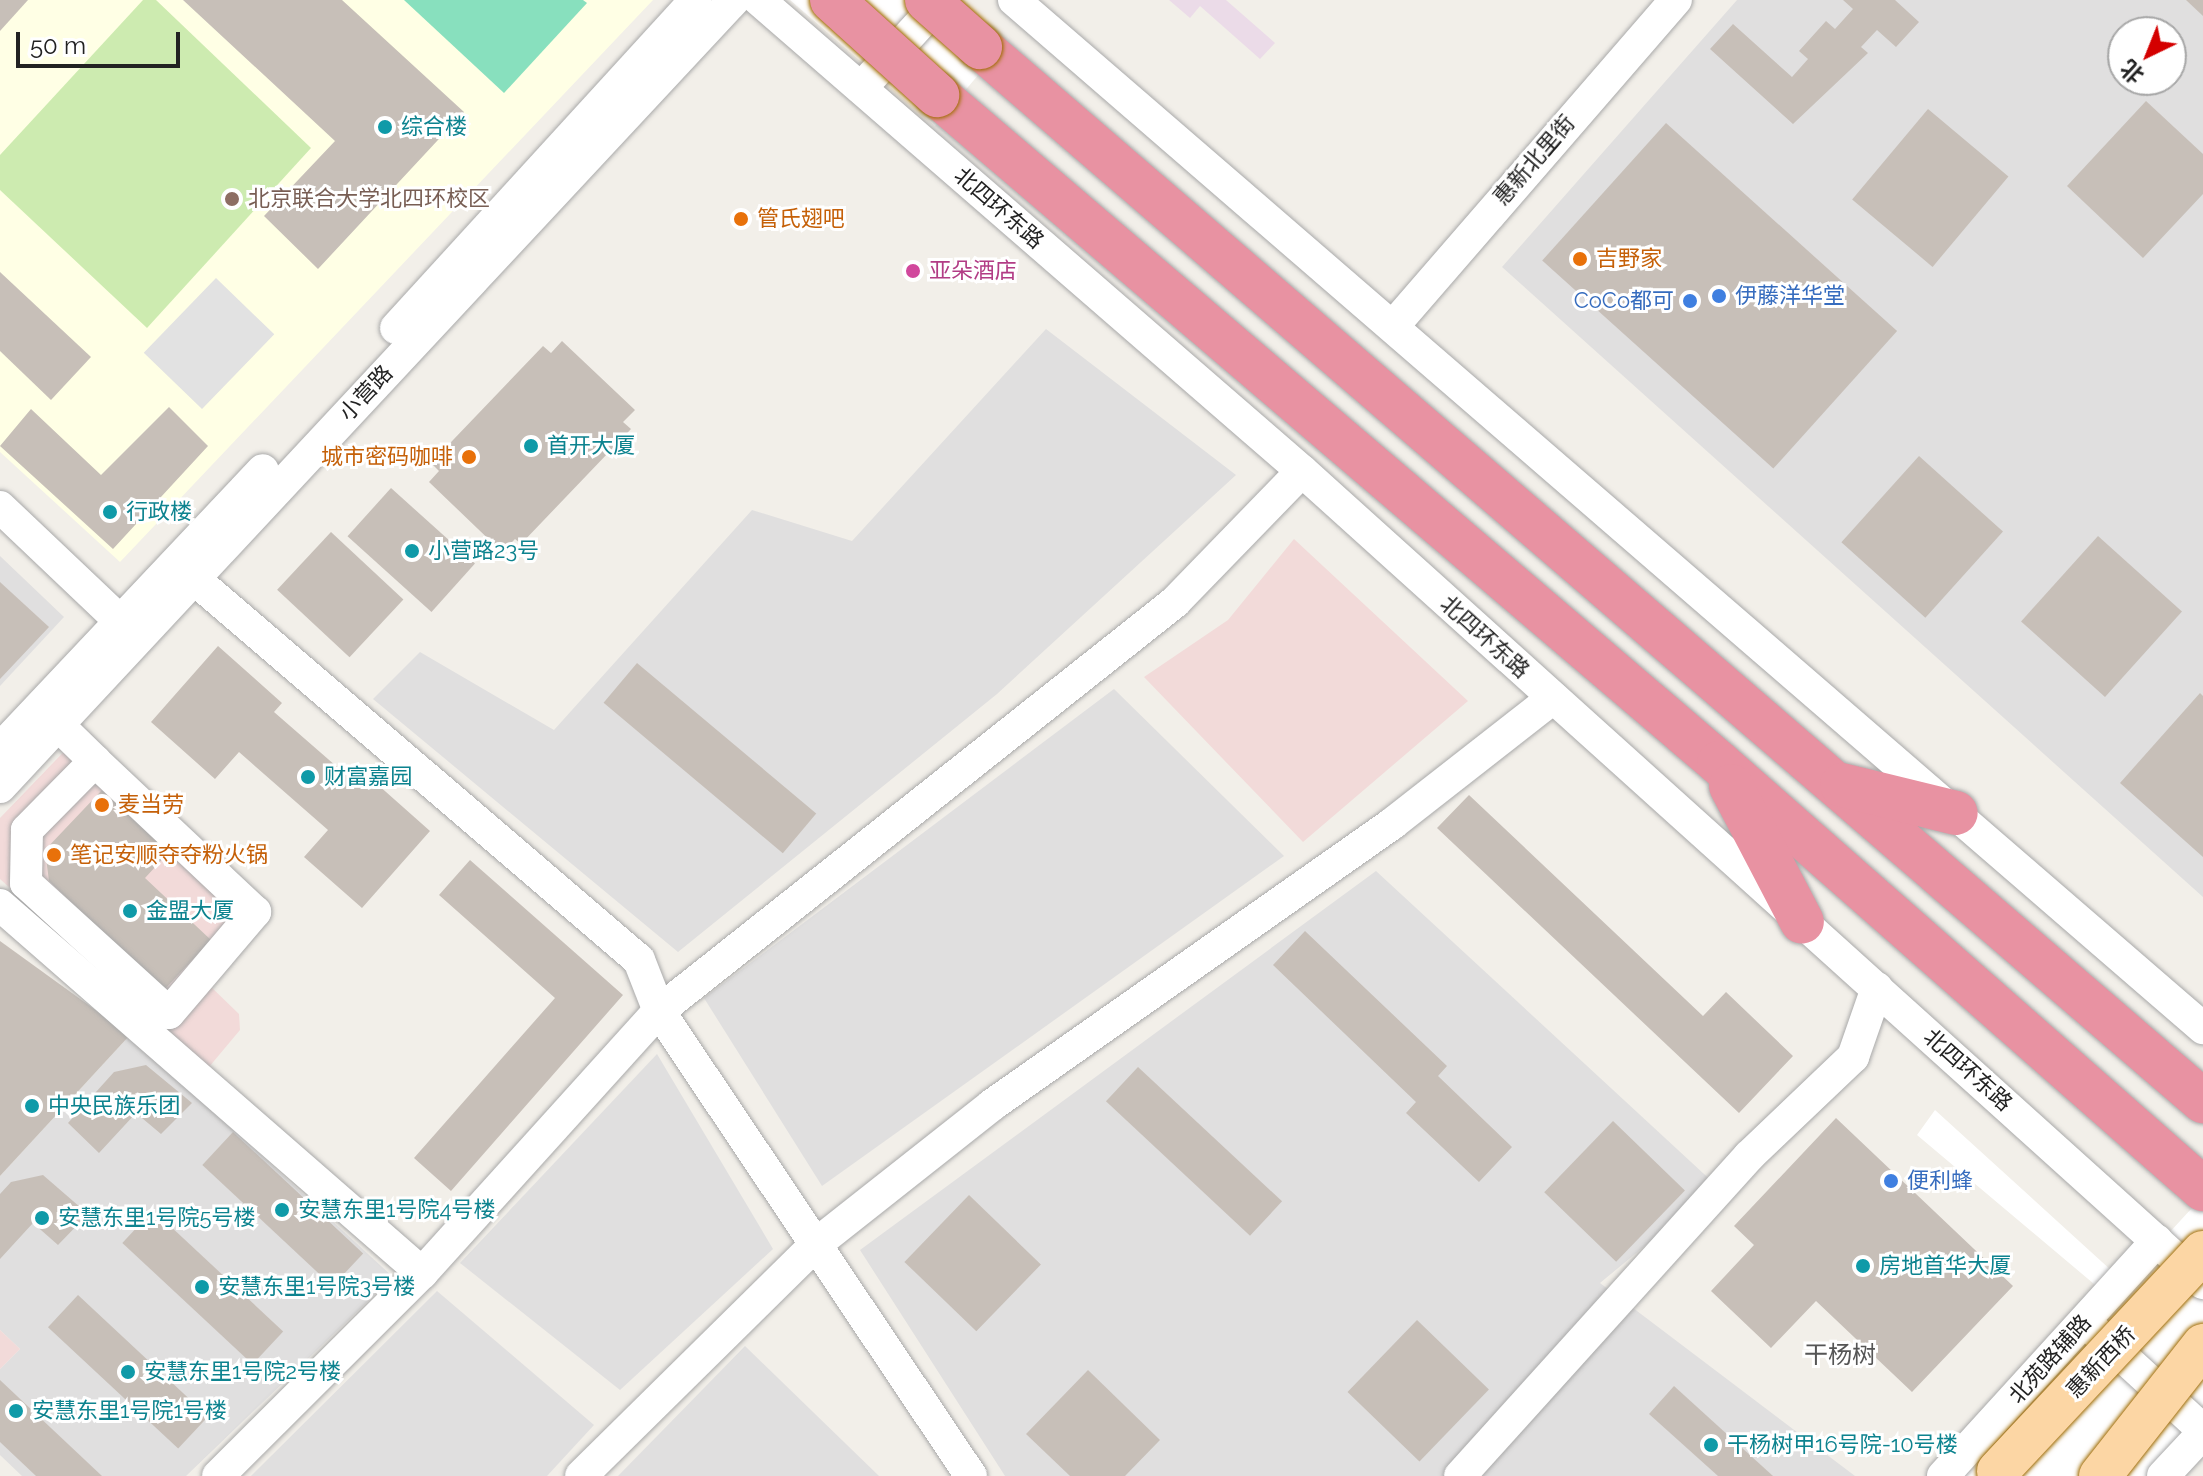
<!DOCTYPE html>
<html>
<head>
<meta charset="utf-8">
<style>
  body { margin:0 }
  #map { position:relative; width:2203px; height:1476px; overflow:hidden; background:#f2efe9; font-family:Raleway,"Noto Sans SC",sans-serif }
  div>[style] { position:absolute }
  .residential>* { inset:0; background:#e0dfdf }
  .commercial>* { inset:0; background:#f2dad9 }
  .industrial>* { inset:0; background:#ebdbe8 }
  .education>* { inset:0; background:#ffffe5 }
  .grass>* { inset:0; background:#cdebb0 }
  .pitch>* { inset:0; background:#88e0be }
  .parking>* { inset:0; background:#e2e2e2; transform-origin:0 0 }
  .pier>* { inset:0; background:#fff }
  .building>* { inset:0; background:#c7bfb8; transform-origin:0 0 }
  .roads { filter:drop-shadow(0 0 2px #a9a9a9) drop-shadow(0 0 2px #a9a9a9) }
  .minor>* { height:32px; margin:-16px; padding:0 16px; transform-origin:16px; border-radius:16px; background:#fff }
  .highway>* { height:44px; margin:-22px; padding:0 22px; transform-origin:22px; border-radius:22px; background:#e892a2 }
  .bridges { filter:drop-shadow(0 0 2px #a06b00) drop-shadow(0 0 2px #a06b00) }
  .major-bridge>* { height:42px; margin:-21px; padding:0 21px; transform-origin:21px; border-radius:21px; background:#fcd6a4 }
  .highway-bridge>* { height:44px; margin:-22px; padding:0 22px; transform-origin:22px; border-radius:22px; background:#e892a2 }
  .dots>* { width:22px; height:22px; translate:-50% -50%; box-sizing:border-box; border:4px solid #fff; border-radius:50% }
  span { translate:-50% -50%; white-space:nowrap; text-align:center; line-height:1.15; -webkit-text-stroke:6px #fff; paint-order:stroke }
  .culture-label { font-size:22px; color:#0d838f }
  .left { translate:0 -50%; text-align:left }
  .street-label { font-size:22px; color:#222 }
  .education-label { font-size:22px; color:#785e54 }
  .food-label { font-size:22px; color:#c56008 }
  .right { translate:-100% -50%; text-align:right }
  .hotel-label { font-size:22px; color:#b23c85 }
  .shop-label { font-size:22px; color:#366cbe }
  .neighbourhood-label { font-size:24px; color:#555 }
  .north { position:absolute; left:2107px; top:16px; width:80px; height:80px; box-sizing:border-box; background:#fff; border:2px solid #a7a7a7; border-radius:50%; rotate:223deg; font-size:22px; font-weight:700; line-height:32px; text-align:center; color:#222 }
  .north::after { content:''; display:block; margin:auto; width:28px; height:36px; background:#d40000; clip-path:polygon(50% 0,100% 100%,50% 72%,0 100%) }
  .scale { position:absolute; left:16px; top:32px; width:164px; height:36px; box-sizing:border-box; border:4px solid #222; border-top:0; padding-left:10px; font-size:24px; line-height:28px; white-space:nowrap; color:#222; -webkit-text-stroke:6px #fff; paint-order:stroke }
</style>
</head>
<body>
<div id="map">
  <div class="residential">
    <i style="clip-path:polygon(evenodd,1737px 0,2203px 0,2203px 897px,1502px 267px,1737px 0,2123px 32px,2171px 32px,2171px 80px,2123px 80px,2123px 32px)"></i>
    <i style="clip-path:polygon(1046px 329px,1236px 475px,997px 694px,678px 952px,373px 699px,420px 652px,554px 730px,752px 510px,852px 541px)"></i>
    <i style="clip-path:polygon(0 556px,64px 617px,0 686px)"></i>
    <i style="clip-path:polygon(1114px 689px,1284px 856px,822px 1186px,704px 998px)"></i>
    <i style="clip-path:polygon(1376px 871px,1717px 1186px,1600px 1283px,1855px 1476px,1005px 1476px,860px 1250px)"></i>
    <i style="clip-path:polygon(130px 1035px,393px 1277px,186px 1476px,22px 1476px,0 1455px,0 1369px,20px 1349px,0 1330px,0 1176px)"></i>
    <i style="clip-path:polygon(657px 1054px,773px 1249px,620px 1390px,460px 1263px)"></i>
    <i style="clip-path:polygon(437px 1291px,594px 1425px,547px 1476px,251px 1476px)"></i>
    <i style="clip-path:polygon(745px 1346px,879px 1476px,618px 1476px)"></i>
  </div>
  <div class="commercial">
    <i style="clip-path:polygon(1294px 539px,1468px 701px,1303px 842px,1144px 677px,1228px 620px)"></i>
    <i style="clip-path:polygon(79px 736px,264px 910px,207px 983px,239px 1014px,240px 1030px,209px 1067px,0 879px,0 818px)"></i>
    <i style="clip-path:polygon(0 1330px,20px 1349px,0 1369px)"></i>
  </div>
  <div class="industrial">
    <i style="clip-path:polygon(1169px 0,1226px 0,1275px 43px,1260px 59px,1200px 6px,1190px 18px)"></i>
  </div>
  <div class="education">
    <i style="clip-path:polygon(0 0,653px 0,120px 562px,0 452px)"></i>
  </div>
  <div class="grass">
    <i style="clip-path:polygon(143px 0,156px 0,311px 148px,147px 328px,0 190px,0 155px)"></i>
  </div>
  <div class="pitch">
    <i style="clip-path:polygon(404px 0,583px 0,587px 3px,504px 93px)"></i>
  </div>
  <div class="parking">
    <i style="left:216px;top:278px;width:81px;height:104px;rotate:44deg"></i>
  </div>
  <div class="pier">
    <i style="clip-path:polygon(790px 0,960px 0,1007px 41px,935px 126px)"></i>
    <i style="clip-path:polygon(1935px 1110px,2124px 1282px,2203px 1196px,2203px 1404px,2148px 1476px,1951px 1476px,2119px 1305px,1917px 1135px)"></i>
  </div>
  <div class="building">
    <i style="clip-path:polygon(0 0,28px 0,0 31px)"></i>
    <i style="clip-path:polygon(183px 0,342px 0,464px 112px,318px 269px,264px 216px,335px 141px)"></i>
    <i style="clip-path:polygon(1843px 0,1895px 0,1919px 22px,1896px 47px,1877px 30px,1861px 47px,1868px 53px,1793px 124px,1710px 49px,1733px 24px,1792px 77px,1808px 59px,1799px 51px,1826px 21px,1835px 29px,1853px 9px)"></i>
    <i style="clip-path:polygon(2186px 0,2203px 0,2203px 16px)"></i>
    <i style="clip-path:polygon(2146px 101px,2203px 154px,2203px 194px,2143px 258px,2067px 186px)"></i>
    <i style="left:1928px;top:109px;width:105px;height:118px;rotate:40deg"></i>
    <i style="left:1666px;top:123px;width:311px;height:185px;rotate:42deg"></i>
    <i style="clip-path:polygon(0 272px,91px 357px,51px 400px,0 351px)"></i>
    <i style="clip-path:polygon(562px 341px,635px 410px,623px 422px,631px 429px,521px 544px,515px 539px,502px 552px,429px 482px,439px 471px,431px 463px,543px 346px,551px 353px)"></i>
    <i style="clip-path:polygon(169px 407px,208px 446px,113px 549px,0 446px,31px 409px,101px 475px)"></i>
    <i style="left:1919px;top:456px;width:113px;height:116px;rotate:42deg"></i>
    <i style="left:391px;top:488px;width:113px;height:65px;rotate:42deg"></i>
    <i style="left:331px;top:532px;width:99px;height:79px;rotate:43deg"></i>
    <i style="left:2098px;top:536px;width:113px;height:115px;rotate:42deg"></i>
    <i style="clip-path:polygon(0 582px,49px 627px,0 679px)"></i>
    <i style="clip-path:polygon(218px 646px,282px 703px,274px 712px,359px 786px,368px 776px,430px 831px,362px 908px,304px 857px,328px 830px,239px 752px,215px 779px,151px 722px)"></i>
    <i style="left:637px;top:663px;width:234px;height:52px;rotate:40deg"></i>
    <i style="clip-path:polygon(2200px 693px,2203px 696px,2203px 857px,2120px 783px)"></i>
    <i style="clip-path:polygon(102px 790px,169px 852px,145px 878px,211px 940px,164px 990px,49px 881px,45px 850px)"></i>
    <i style="clip-path:polygon(1469px 795px,1703px 1016px,1726px 992px,1793px 1056px,1739px 1113px,1437px 828px)"></i>
    <i style="clip-path:polygon(470px 860px,623px 995px,451px 1191px,414px 1158px,555px 998px,439px 895px)"></i>
    <i style="clip-path:polygon(1305px 931px,1447px 1066px,1438px 1076px,1512px 1147px,1479px 1182px,1406px 1113px,1416px 1102px,1273px 965px)"></i>
    <i style="clip-path:polygon(0 941px,130px 1035px,0 1176px)"></i>
    <i style="clip-path:polygon(146px 1065px,192px 1103px,161px 1134px,136px 1113px,99px 1153px,68px 1123px,114px 1072px)"></i>
    <i style="left:1138px;top:1067px;width:197px;height:47px;rotate:43deg"></i>
    <i style="clip-path:polygon(1836px 1118px,2013px 1286px,1912px 1392px,1816px 1301px,1771px 1348px,1711px 1291px,1754px 1245px,1734px 1226px)"></i>
    <i style="left:1613px;top:1121px;width:100px;height:99px;rotate:44deg"></i>
    <i style="left:233px;top:1132px;width:178px;height:45px;rotate:43deg"></i>
    <i style="clip-path:polygon(43px 1175px,88px 1214px,58px 1245px,33px 1223px,0 1259px,0 1194px,11px 1182px)"></i>
    <i style="left:969px;top:1195px;width:100px;height:93px;rotate:44deg"></i>
    <i style="left:153px;top:1210px;width:178px;height:45px;rotate:43deg"></i>
    <i style="left:78px;top:1295px;width:178px;height:44px;rotate:43deg"></i>
    <i style="left:1417px;top:1320px;width:100px;height:100px;rotate:44deg"></i>
    <i style="clip-path:polygon(1088px 1370px,1160px 1440px,1125px 1476px,1070px 1476px,1026px 1434px)"></i>
    <i style="clip-path:polygon(0 1380px,102px 1476px,36px 1476px,0 1442px)"></i>
    <i style="clip-path:polygon(1674px 1386px,1773px 1476px,1718px 1476px,1649px 1414px)"></i>
  </div>
  <div class="roads">
    <div class="minor">
      <i style="left:759px;top:0;width:719px;rotate:40.94deg"></i>
      <i style="left:1302px;top:471px;width:1213px;rotate:42.03deg"></i>
      <i style="left:1014px;top:0;width:1572px;rotate:40.85deg"></i>
      <i style="left:861px;top:88px;width:120px;rotate:-47.4deg"></i>
      <i style="left:1395px;top:324px;width:429px;rotate:-49.1deg"></i>
      <i style="left:396px;top:328px;width:445px;rotate:-47.6deg"></i>
      <i style="left:0;top:507px;width:185px;rotate:43.5deg"></i>
      <i style="left:158px;top:582px;width:35px;rotate:-7deg"></i>
      <i style="left:193px;top:578px;width:587px;rotate:40.58deg"></i>
      <i style="left:639px;top:960px;width:55px;rotate:68.6deg"></i>
      <i style="left:659px;top:1011px;width:560px;rotate:56.14deg"></i>
      <i style="left:58px;top:725px;width:52px;rotate:44.2deg"></i>
      <i style="left:95px;top:761px;width:97px;rotate:134.6deg"></i>
      <i style="left:27px;top:830px;width:53px;rotate:91.1deg"></i>
      <i style="left:26px;top:883px;width:193px;rotate:42.3deg"></i>
      <i style="left:169px;top:1013px;width:133px;rotate:-49.6deg"></i>
      <i style="left:255px;top:912px;width:220px;rotate:-136.7deg"></i>
      <i style="left:0;top:749px;width:383px;rotate:-46.7deg"></i>
      <i style="left:0;top:787px;width:1076px;rotate:-47deg"></i>
      <i style="left:0;top:905px;width:560px;rotate:41.09deg"></i>
      <i style="left:2096px;top:1332px;width:145px;rotate:42.5deg"></i>
      <i style="left:218px;top:1476px;width:288px;rotate:-44.9deg"></i>
      <i style="left:422px;top:1273px;width:353px;rotate:-47.9deg"></i>
      <i style="left:659px;top:1011px;width:658px;rotate:-38.4deg"></i>
      <i style="left:1175px;top:602px;width:182px;rotate:-45.9deg"></i>
      <i style="left:581px;top:1476px;width:329px;rotate:-44.6deg"></i>
      <i style="left:815px;top:1245px;width:226px;rotate:-38.3deg"></i>
      <i style="left:992px;top:1105px;width:490px;rotate:-35.1deg"></i>
      <i style="left:1393px;top:823px;width:203px;rotate:-38deg"></i>
      <i style="left:1460px;top:1476px;width:431px;rotate:-47.9deg"></i>
      <i style="left:1749px;top:1156px;width:144px;rotate:-43.6deg"></i>
      <i style="left:1853px;top:1057px;width:73px;rotate:-70.8deg"></i>
      <i style="left:1943px;top:1476px;width:318px;rotate:-47.7deg"></i>
      <i style="left:2163px;top:1476px;width:59px;rotate:-47.1deg"></i>
    </div>
    <div class="highway">
      <i style="left:980px;top:47px;width:1615px;rotate:40.76deg"></i>
      <i style="left:937px;top:95px;width:1028px;rotate:40.5deg"></i>
      <i style="left:1719px;top:763px;width:645px;rotate:41.35deg"></i>
      <i style="left:1842px;top:785px;width:117px;rotate:13.8deg"></i>
      <i style="left:1731px;top:786px;width:153px;rotate:62.4deg"></i>
    </div>
  </div>
  <div class="bridges">
    <div class="major-bridge">
      <i style="left:1998px;top:1471px;width:300px;rotate:-46.9deg"></i>
      <i style="left:2100px;top:1476px;width:167px;rotate:-51.8deg"></i>
    </div>
    <div class="highway-bridge">
      <i style="left:832px;top:0;width:142px;rotate:42.1deg"></i>
      <i style="left:927px;top:0;width:71px;rotate:41.6deg"></i>
    </div>
  </div>
  <div class="dots">
    <i style="left:385px;top:127px;background:#0f9aa8"></i>
    <i style="left:232px;top:199px;background:#8d6e63"></i>
    <i style="left:741px;top:219px;background:#e8710a"></i>
    <i style="left:1580px;top:259px;background:#e8710a"></i>
    <i style="left:913px;top:271px;background:#d1479c"></i>
    <i style="left:1719px;top:296px;background:#3f7fe0"></i>
    <i style="left:1690px;top:301px;background:#3f7fe0"></i>
    <i style="left:531px;top:446px;background:#0f9aa8"></i>
    <i style="left:469px;top:457px;background:#e8710a"></i>
    <i style="left:110px;top:512px;background:#0f9aa8"></i>
    <i style="left:412px;top:551px;background:#0f9aa8"></i>
    <i style="left:308px;top:777px;background:#0f9aa8"></i>
    <i style="left:102px;top:805px;background:#e8710a"></i>
    <i style="left:54px;top:855px;background:#e8710a"></i>
    <i style="left:130px;top:911px;background:#0f9aa8"></i>
    <i style="left:32px;top:1106px;background:#0f9aa8"></i>
    <i style="left:1891px;top:1181px;background:#3f7fe0"></i>
    <i style="left:282px;top:1210px;background:#0f9aa8"></i>
    <i style="left:42px;top:1218px;background:#0f9aa8"></i>
    <i style="left:1863px;top:1266px;background:#0f9aa8"></i>
    <i style="left:202px;top:1287px;background:#0f9aa8"></i>
    <i style="left:128px;top:1372px;background:#0f9aa8"></i>
    <i style="left:16px;top:1411px;background:#0f9aa8"></i>
    <i style="left:1711px;top:1445px;background:#0f9aa8"></i>
  </div>
  <div class="culture-label">
    <span class="left" style="left:401px;top:127px">综合楼</span>
    <span class="left" style="left:547px;top:446px">首开大厦</span>
    <span class="left" style="left:126px;top:512px">行政楼</span>
    <span class="left" style="left:428px;top:551px">小营路23号</span>
    <span class="left" style="left:324px;top:777px">财富嘉园</span>
    <span class="left" style="left:146px;top:911px">金盟大厦</span>
    <span class="left" style="left:48px;top:1106px">中央民族乐团</span>
    <span class="left" style="left:298px;top:1210px">安慧东里1号院4号楼</span>
    <span class="left" style="left:58px;top:1218px">安慧东里1号院5号楼</span>
    <span class="left" style="left:1879px;top:1266px">房地首华大厦</span>
    <span class="left" style="left:218px;top:1287px">安慧东里1号院3号楼</span>
    <span class="left" style="left:144px;top:1372px">安慧东里1号院2号楼</span>
    <span class="left" style="left:32px;top:1411px">安慧东里1号院1号楼</span>
    <span class="left" style="left:1727px;top:1445px">干杨树甲16号院-10号楼</span>
  </div>
  <div class="street-label">
    <span style="left:1534px;top:160px;rotate:-49deg">惠新北里街</span>
    <span style="left:999px;top:208px;rotate:41deg">北四环东路</span>
    <span style="left:366px;top:393px;rotate:-47deg">小营路</span>
    <span style="left:1485px;top:637px;rotate:42deg">北四环东路</span>
    <span style="left:1968px;top:1070px;rotate:42deg">北四环东路</span>
    <span style="left:2050px;top:1359px;rotate:-48deg">北苑路辅路</span>
    <span style="left:2101px;top:1362px;rotate:-47deg">惠新西桥</span>
  </div>
  <div class="education-label">
    <span class="left" style="left:248px;top:199px">北京联合大学北四环校区</span>
  </div>
  <div class="food-label">
    <span class="left" style="left:757px;top:219px">管氏翅吧</span>
    <span class="left" style="left:1596px;top:259px">吉野家</span>
    <span class="right" style="left:453px;top:457px">城市密码咖啡</span>
    <span class="left" style="left:118px;top:805px">麦当劳</span>
    <span class="left" style="left:70px;top:855px">笔记安顺夺夺粉火锅</span>
  </div>
  <div class="hotel-label">
    <span class="left" style="left:929px;top:271px">亚朵酒店</span>
  </div>
  <div class="shop-label">
    <span class="left" style="left:1735px;top:296px">伊藤洋华堂</span>
    <span class="right" style="left:1674px;top:301px">CoCo都可</span>
    <span class="left" style="left:1907px;top:1181px">便利蜂</span>
  </div>
  <div class="neighbourhood-label">
    <span style="left:1840px;top:1355px">干杨树</span>
  </div>
  <div class="north">北</div>
  <div class="scale">50 m</div>
</div>
</body>
</html>
